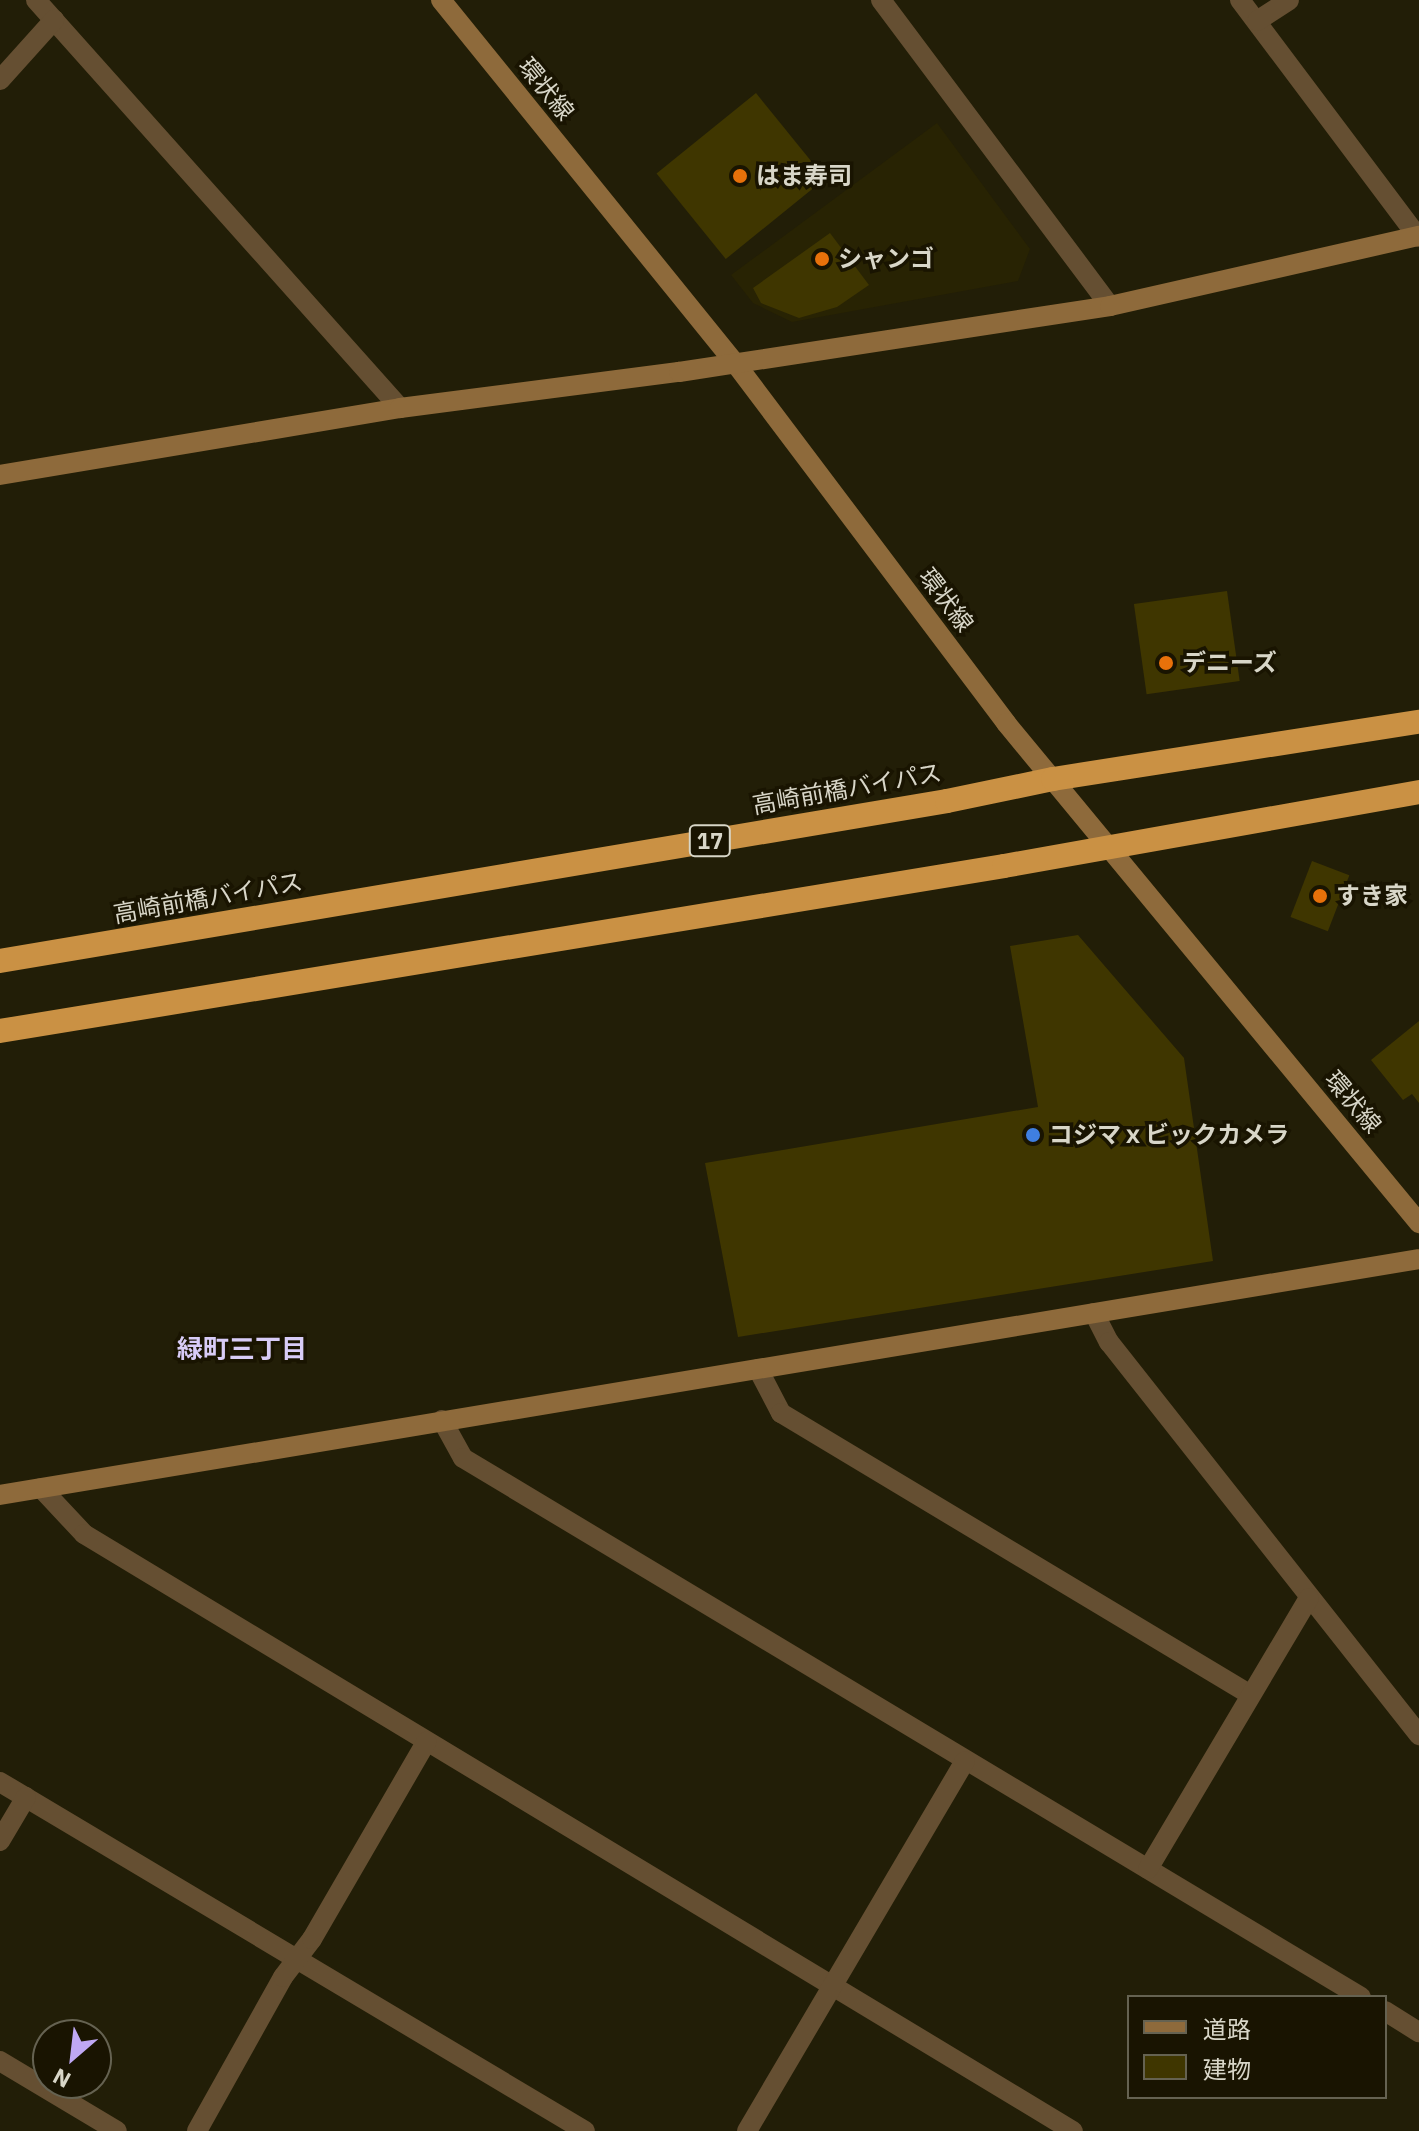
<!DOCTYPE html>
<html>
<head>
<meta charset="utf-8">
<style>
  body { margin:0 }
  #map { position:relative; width:1419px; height:2131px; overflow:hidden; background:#221e07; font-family:"IBM Plex Sans","Noto Sans JP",sans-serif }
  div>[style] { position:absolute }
  .built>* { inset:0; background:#282303 }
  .building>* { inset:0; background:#3f3600; transform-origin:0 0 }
  .street>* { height:20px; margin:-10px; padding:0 10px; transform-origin:10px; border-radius:10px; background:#654f32 }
  .secondary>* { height:20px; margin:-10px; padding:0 10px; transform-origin:10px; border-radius:10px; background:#8e6a3b }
  .highway>* { height:24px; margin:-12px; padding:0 12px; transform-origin:12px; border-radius:12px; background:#ca9144 }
  .dots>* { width:22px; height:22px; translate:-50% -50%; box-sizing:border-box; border:4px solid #191401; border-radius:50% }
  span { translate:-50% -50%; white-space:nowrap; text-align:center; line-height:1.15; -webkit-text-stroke:7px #191401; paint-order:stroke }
  .shield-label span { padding:2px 6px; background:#191401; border:2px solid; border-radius:6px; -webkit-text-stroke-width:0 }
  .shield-label { font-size:22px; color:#d8d6c8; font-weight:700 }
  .street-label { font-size:24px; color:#d8d6c8 }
  .poi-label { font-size:24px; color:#d8d6c8; font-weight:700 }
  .left { translate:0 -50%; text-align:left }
  .neighbourhood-label { font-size:26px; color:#d8ccf7; font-weight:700 }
  .legend { position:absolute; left:1127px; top:1995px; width:260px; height:104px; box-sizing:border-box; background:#191401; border:2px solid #656251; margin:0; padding:10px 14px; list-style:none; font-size:24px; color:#d8d6c8 }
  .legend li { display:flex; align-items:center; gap:16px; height:40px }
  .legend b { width:40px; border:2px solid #656251 }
  .north { position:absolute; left:32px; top:2019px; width:80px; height:80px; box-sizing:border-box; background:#191401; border:2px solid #656251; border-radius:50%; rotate:208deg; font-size:22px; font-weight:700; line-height:32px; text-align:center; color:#d8d6c8 }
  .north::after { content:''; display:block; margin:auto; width:28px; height:36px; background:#bfa8f4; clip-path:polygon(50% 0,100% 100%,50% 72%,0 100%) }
</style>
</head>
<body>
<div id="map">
  <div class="built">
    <i style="clip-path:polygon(937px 123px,1030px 249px,1018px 281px,792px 322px,753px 303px,731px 275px)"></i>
  </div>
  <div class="building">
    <i style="left:756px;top:93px;width:110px;height:128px;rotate:51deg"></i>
    <i style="clip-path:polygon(830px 233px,869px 285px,837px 307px,799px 318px,761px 303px,753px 288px)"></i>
    <i style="left:1227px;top:591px;width:91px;height:94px;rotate:82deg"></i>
    <i style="left:1312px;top:861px;width:40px;height:60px;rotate:21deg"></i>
    <i style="clip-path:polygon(1078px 935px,1184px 1058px,1213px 1261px,738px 1337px,705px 1163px,1038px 1107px,1010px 946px)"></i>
    <i style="clip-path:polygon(1419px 1021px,1419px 1103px,1412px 1094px,1403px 1100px,1371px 1060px)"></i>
  </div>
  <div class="street">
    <i style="left:36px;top:0;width:547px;rotate:48.26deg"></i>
    <i style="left:881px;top:0;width:382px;rotate:53.2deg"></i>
    <i style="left:1240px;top:0;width:296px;rotate:53.1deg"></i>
    <i style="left:1257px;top:21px;width:38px;rotate:-33deg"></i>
    <i style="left:0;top:80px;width:81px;rotate:-48deg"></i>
    <i style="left:1094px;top:1313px;width:33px;rotate:63deg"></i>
    <i style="left:1109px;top:1342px;width:501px;rotate:51.73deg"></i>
    <i style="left:758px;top:1369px;width:50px;rotate:62.4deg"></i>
    <i style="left:781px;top:1413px;width:546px;rotate:30.98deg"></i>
    <i style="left:442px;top:1420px;width:43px;rotate:61.1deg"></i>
    <i style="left:463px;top:1458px;width:1047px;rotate:30.97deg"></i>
    <i style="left:41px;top:1488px;width:63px;rotate:46.9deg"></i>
    <i style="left:84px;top:1534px;width:1155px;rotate:31.12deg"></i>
    <i style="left:0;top:1782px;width:681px;rotate:30.82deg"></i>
    <i style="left:0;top:1841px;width:51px;rotate:-59.4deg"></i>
    <i style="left:1148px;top:1869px;width:315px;rotate:-59.3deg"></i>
    <i style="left:1385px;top:2011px;width:40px;rotate:32deg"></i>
    <i style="left:0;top:2061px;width:136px;rotate:30.9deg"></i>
    <i style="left:197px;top:2131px;width:176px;rotate:-60.8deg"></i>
    <i style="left:283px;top:1977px;width:48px;rotate:-52.7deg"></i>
    <i style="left:312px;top:1939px;width:228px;rotate:-59.9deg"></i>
    <i style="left:747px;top:2131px;width:429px;rotate:-59.5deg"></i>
  </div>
  <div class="secondary">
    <i style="left:441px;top:0;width:467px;rotate:51deg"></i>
    <i style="left:735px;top:363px;width:451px;rotate:53deg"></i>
    <i style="left:1006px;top:723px;width:649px;rotate:50.44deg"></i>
    <i style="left:0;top:475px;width:406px;rotate:-9.5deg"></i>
    <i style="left:400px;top:408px;width:281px;rotate:-7.4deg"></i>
    <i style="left:679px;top:372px;width:436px;rotate:-8.7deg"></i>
    <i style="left:1110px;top:306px;width:317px;rotate:-12.8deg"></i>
    <i style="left:0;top:1495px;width:1438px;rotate:-9.44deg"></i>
  </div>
  <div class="highway">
    <i style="left:0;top:961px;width:960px;rotate:-9.59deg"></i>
    <i style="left:947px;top:801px;width:108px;rotate:-11.7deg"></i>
    <i style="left:1053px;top:779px;width:370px;rotate:-8.9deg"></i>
    <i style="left:0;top:1031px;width:1017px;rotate:-9.33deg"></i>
    <i style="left:1004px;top:866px;width:422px;rotate:-10.1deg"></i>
  </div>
  <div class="dots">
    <i style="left:740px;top:176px;background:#e8710a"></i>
    <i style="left:822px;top:259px;background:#e8710a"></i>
    <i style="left:1166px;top:663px;background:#e8710a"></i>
    <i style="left:1320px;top:896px;background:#e8710a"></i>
    <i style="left:1033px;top:1135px;background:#3f7fe0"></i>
  </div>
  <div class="shield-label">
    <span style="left:710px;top:841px">17</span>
  </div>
  <div class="street-label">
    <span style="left:546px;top:89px;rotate:51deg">環状線</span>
    <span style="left:946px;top:600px;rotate:53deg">環状線</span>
    <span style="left:847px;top:789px;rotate:-10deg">高崎前橋バイパス</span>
    <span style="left:208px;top:898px;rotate:-10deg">高崎前橋バイパス</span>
    <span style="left:1353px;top:1102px;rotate:50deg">環状線</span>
  </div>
  <div class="poi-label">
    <span class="left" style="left:756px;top:176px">はま寿司</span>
    <span class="left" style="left:838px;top:259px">シャンゴ</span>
    <span class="left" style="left:1182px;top:663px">デニーズ</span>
    <span class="left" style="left:1336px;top:896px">すき家</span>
    <span class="left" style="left:1049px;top:1135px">コジマｘビックカメラ</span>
  </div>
  <div class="neighbourhood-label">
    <span style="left:242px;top:1349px">緑町三丁目</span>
  </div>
  <ul class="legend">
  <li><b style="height:10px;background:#8e6a3b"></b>道路</li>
  <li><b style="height:22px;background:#3f3600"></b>建物</li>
  </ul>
  <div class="north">N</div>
</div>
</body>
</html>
